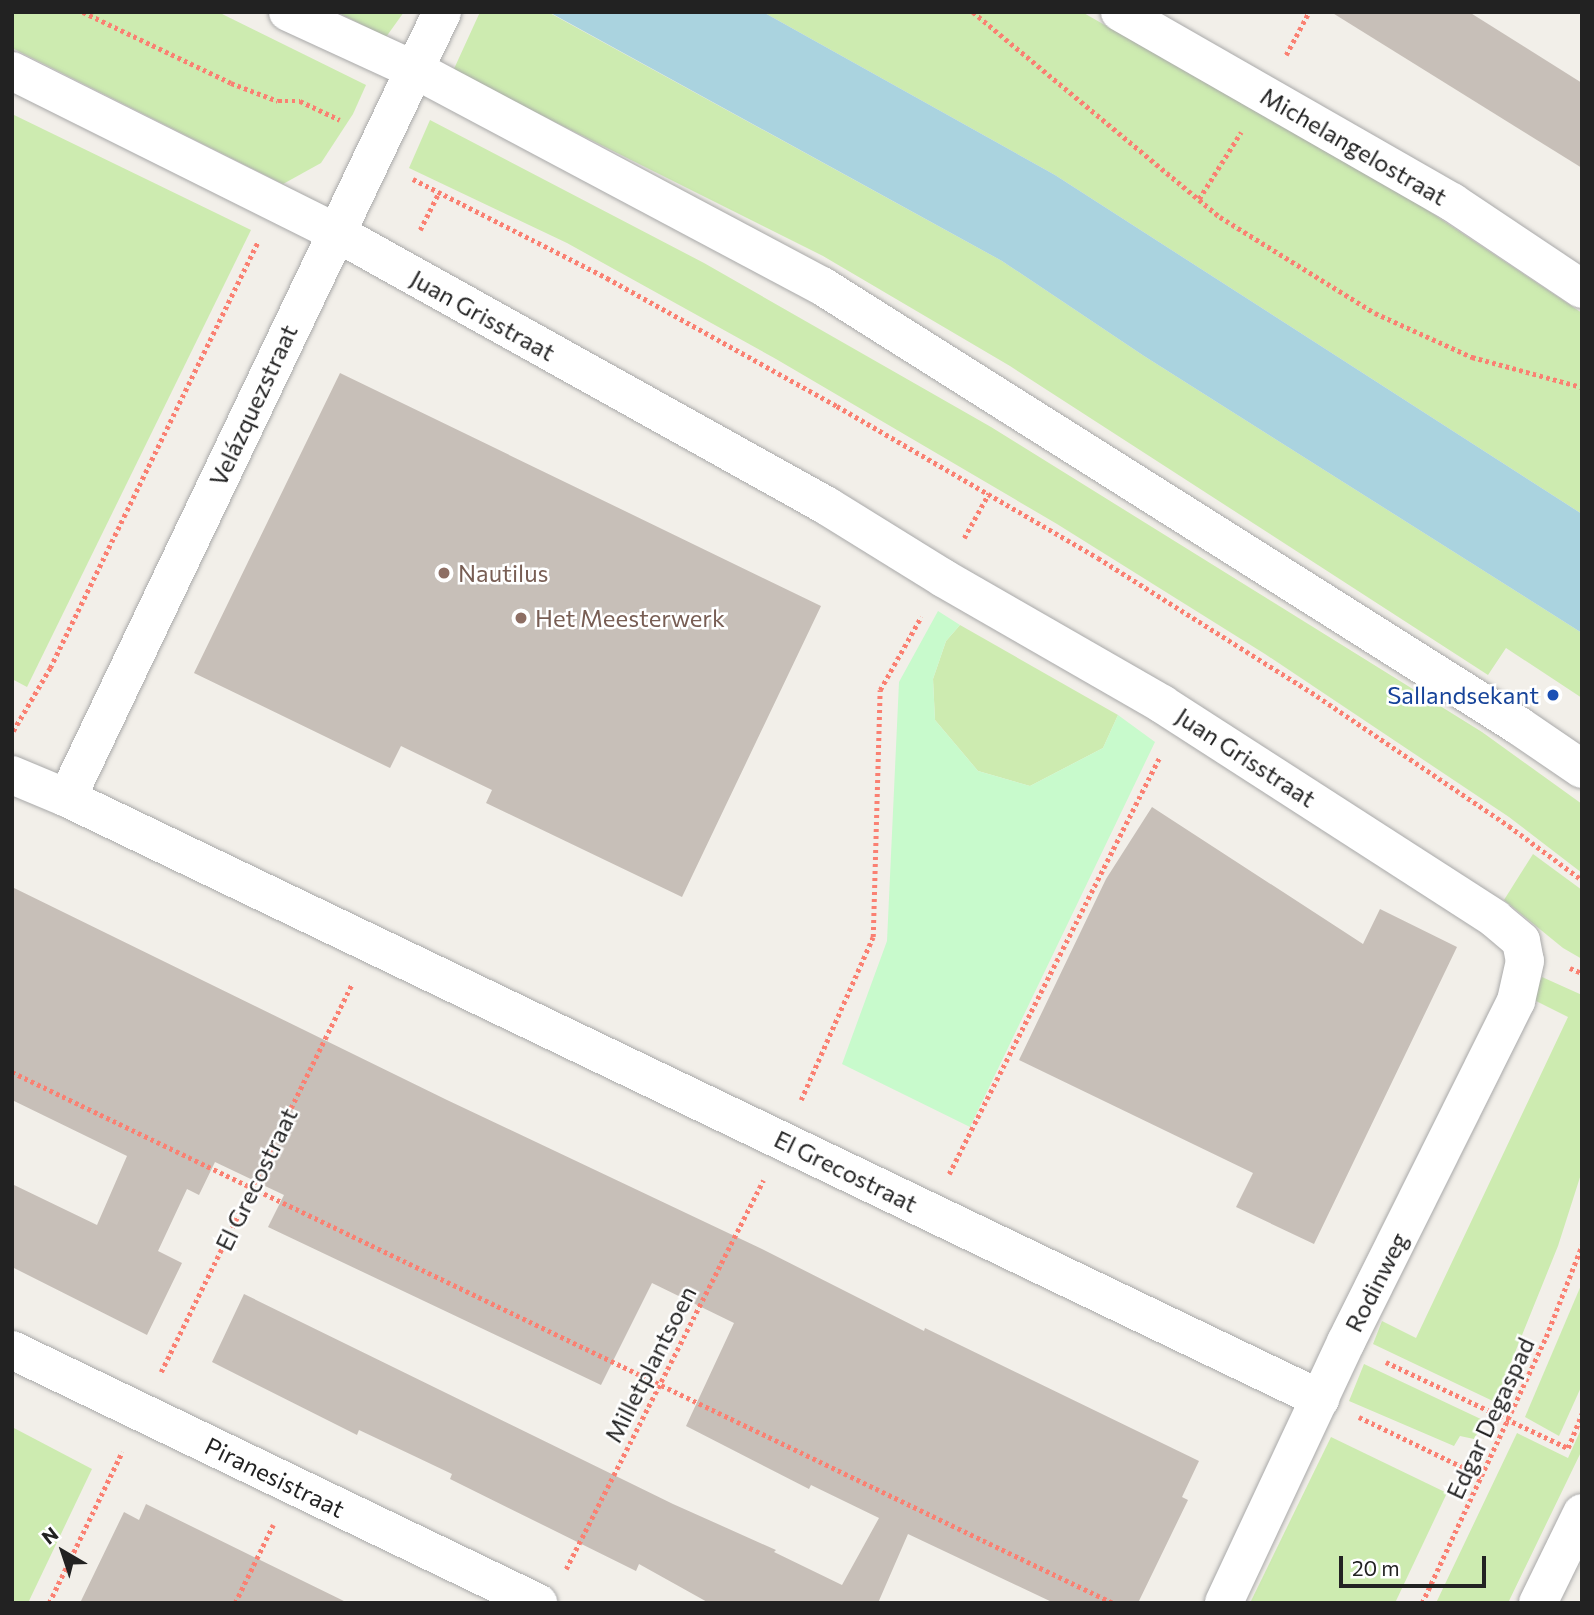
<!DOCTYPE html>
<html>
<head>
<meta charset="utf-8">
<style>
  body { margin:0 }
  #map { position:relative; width:1594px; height:1615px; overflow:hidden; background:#f2efe9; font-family:Commissioner,sans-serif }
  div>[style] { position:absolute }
  .grass>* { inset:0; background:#cdebb0 }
  .park>* { inset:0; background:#c8facc }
  .water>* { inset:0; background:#aad3df }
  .building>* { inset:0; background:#c7bfb8 }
  .path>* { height:4.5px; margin-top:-2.25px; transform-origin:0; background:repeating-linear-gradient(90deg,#fa8072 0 3.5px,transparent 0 7px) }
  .roads { filter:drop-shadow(0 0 2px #a9a9a9) drop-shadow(0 0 2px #a9a9a9) }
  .minor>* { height:38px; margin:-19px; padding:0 19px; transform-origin:19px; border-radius:19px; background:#fff }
  .dots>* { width:19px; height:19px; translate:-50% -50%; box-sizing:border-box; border:4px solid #fff; border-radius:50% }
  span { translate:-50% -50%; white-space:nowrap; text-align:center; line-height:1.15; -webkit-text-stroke:5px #fff; paint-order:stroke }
  .street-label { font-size:24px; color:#222 }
  .education-label { font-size:24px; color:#785e54 }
  .left { translate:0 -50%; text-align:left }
  .transit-label { font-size:24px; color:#164399 }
  .right { translate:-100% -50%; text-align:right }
  .frame { position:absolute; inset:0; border:14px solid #222; pointer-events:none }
  .north { position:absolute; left:28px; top:1517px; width:70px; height:70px; -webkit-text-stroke:5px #fff; paint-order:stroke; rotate:321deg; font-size:19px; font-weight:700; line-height:28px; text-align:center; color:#222 }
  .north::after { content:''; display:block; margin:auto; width:24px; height:32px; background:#222; clip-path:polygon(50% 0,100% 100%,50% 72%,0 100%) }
  .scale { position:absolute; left:1339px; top:1556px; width:147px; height:32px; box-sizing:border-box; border:4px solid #222; border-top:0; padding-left:9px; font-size:21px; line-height:24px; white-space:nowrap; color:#222; -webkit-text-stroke:5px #fff; paint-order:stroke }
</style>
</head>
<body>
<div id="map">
  <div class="grass">
    <i style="clip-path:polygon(12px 12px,218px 12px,366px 85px,353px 114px,321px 163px,283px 184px,12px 48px)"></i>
    <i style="clip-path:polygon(337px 12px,404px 12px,386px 37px)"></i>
    <i style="clip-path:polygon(480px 12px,548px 12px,1002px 261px,1144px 356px,1582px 633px,1582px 698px,1506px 648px,1488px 675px,1010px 366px,823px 256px,453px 71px)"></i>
    <i style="clip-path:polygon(763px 12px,1082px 12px,1421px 206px,1582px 313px,1582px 514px,1055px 175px)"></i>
    <i style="clip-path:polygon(12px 114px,251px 230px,27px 687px,12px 679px)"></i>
    <i style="clip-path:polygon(430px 120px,704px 263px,991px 427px,1482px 732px,1582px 804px,1582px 873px,1509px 817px,1265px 654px,1057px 524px,776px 359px,567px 243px,409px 168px)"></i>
    <i style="clip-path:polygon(960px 625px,1118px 715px,1103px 748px,1030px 786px,978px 771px,935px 720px,933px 679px,946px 641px)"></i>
    <i style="clip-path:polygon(1533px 854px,1582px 890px,1582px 959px,1563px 948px,1504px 900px)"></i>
    <i style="clip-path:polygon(1542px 977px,1582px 995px,1582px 1171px,1558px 1246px,1495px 1402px,1373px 1344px,1382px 1321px,1416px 1338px,1568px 1017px,1532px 999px)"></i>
    <i style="clip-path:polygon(1582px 1283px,1582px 1385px,1559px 1436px,1525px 1417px)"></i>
    <i style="clip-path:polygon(1364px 1364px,1485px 1421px,1474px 1439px,1460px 1436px,1454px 1446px,1349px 1401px)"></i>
    <i style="clip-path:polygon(12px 1427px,92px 1469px,28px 1603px,12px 1603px)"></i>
    <i style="clip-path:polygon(1582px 1427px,1582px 1450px,1508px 1603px,1436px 1603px,1517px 1433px,1568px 1458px)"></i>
    <i style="clip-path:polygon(1331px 1437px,1447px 1493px,1395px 1603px,1250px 1603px)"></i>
  </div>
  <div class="park">
    <i style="clip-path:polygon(938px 611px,960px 625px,946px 641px,933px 679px,935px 720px,978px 771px,1030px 786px,1103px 748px,1118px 715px,1155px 742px,970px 1127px,842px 1064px,887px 941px,899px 682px)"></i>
  </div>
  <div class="water">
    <i style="clip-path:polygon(549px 12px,763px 12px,1055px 175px,1582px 514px,1582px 633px,1144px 356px,1002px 261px)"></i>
  </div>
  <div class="building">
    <i style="clip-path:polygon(1331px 12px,1469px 12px,1582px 83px,1582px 168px)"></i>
    <i style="clip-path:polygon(340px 373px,821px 606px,682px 897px,486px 803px,492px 790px,401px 746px,390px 768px,194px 673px)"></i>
    <i style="clip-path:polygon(1152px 807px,1363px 944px,1380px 909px,1457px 947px,1314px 1244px,1236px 1207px,1253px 1173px,1019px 1060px,1106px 879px)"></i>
    <i style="clip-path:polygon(12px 887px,447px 1100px,762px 1249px,924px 1331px,925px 1328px,1199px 1461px,1182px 1497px,1188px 1500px,1138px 1603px,1054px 1603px,908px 1534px,878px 1603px,709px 1603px,639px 1564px,636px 1571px,450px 1479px,452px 1474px,412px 1455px,359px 1430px,357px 1435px,212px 1362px,244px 1294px,673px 1504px,776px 1550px,774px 1552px,842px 1585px,879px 1518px,811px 1485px,809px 1489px,686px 1426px,734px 1323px,652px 1283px,601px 1385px,268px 1227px,284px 1195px,215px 1162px,199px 1195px,187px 1189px,158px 1251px,182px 1263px,147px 1335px,12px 1267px,12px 1184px,97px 1225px,127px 1156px,12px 1100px)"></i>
    <i style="clip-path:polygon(146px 1504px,348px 1603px,80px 1603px,124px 1512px,139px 1520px)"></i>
  </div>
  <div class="path">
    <i style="left:83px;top:12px;width:164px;rotate:25.6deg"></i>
    <i style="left:231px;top:83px;width:50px;rotate:21deg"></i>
    <i style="left:278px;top:101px;width:22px"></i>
    <i style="left:300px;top:101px;width:44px;rotate:25.4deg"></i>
    <i style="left:973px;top:12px;width:321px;rotate:39.7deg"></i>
    <i style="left:1220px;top:217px;width:182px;rotate:31.8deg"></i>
    <i style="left:1375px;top:313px;width:107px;rotate:24.4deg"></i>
    <i style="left:1472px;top:357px;width:114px;rotate:15.3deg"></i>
    <i style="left:1286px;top:55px;width:49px;rotate:-61.9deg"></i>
    <i style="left:413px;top:179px;width:218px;rotate:27deg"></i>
    <i style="left:607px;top:278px;width:263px;rotate:29.1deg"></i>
    <i style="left:837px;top:406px;width:302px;rotate:30.2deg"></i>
    <i style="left:1098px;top:558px;width:259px;rotate:32.2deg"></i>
    <i style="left:1317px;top:696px;width:232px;rotate:34.1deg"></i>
    <i style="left:1509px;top:826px;width:91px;rotate:36.5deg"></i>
    <i style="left:1199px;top:199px;width:79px;rotate:-57.9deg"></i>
    <i style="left:420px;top:230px;width:42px;rotate:-63.4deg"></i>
    <i style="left:964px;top:538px;width:51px;rotate:-60.9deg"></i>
    <i style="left:13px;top:731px;width:73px;rotate:-59.6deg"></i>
    <i style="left:50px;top:668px;width:474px;rotate:-64deg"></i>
    <i style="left:1570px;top:968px;width:13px;rotate:23deg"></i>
    <i style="left:12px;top:1072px;width:1222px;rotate:25.75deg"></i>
    <i style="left:801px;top:1100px;width:178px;rotate:-66.2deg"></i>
    <i style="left:873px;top:937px;width:247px;rotate:-88.4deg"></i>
    <i style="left:880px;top:690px;width:84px;rotate:-60.7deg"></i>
    <i style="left:949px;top:1174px;width:467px;rotate:-63.2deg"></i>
    <i style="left:1386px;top:1362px;width:201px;rotate:25.3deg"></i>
    <i style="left:1568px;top:1448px;width:37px;rotate:-68deg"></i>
    <i style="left:161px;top:1372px;width:432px;rotate:-63.8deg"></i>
    <i style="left:1359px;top:1417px;width:138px;rotate:25.8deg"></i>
    <i style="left:566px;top:1569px;width:436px;rotate:-63.1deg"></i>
    <i style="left:49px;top:1603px;width:168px;rotate:-64.2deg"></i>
    <i style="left:235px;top:1603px;width:87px;rotate:-64deg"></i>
    <i style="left:1422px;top:1603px;width:293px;rotate:-65deg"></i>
    <i style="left:1546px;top:1337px;width:99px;rotate:-68.6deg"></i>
  </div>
  <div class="roads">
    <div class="minor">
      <i style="left:288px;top:12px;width:151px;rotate:24.7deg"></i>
      <i style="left:425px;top:75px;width:450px;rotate:28deg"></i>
      <i style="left:822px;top:286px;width:824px;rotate:32.26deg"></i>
      <i style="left:1519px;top:726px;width:76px;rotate:34.3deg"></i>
      <i style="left:1120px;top:12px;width:383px;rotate:29.8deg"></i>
      <i style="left:1452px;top:202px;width:156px;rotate:33.8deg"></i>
      <i style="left:12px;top:71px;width:361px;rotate:26.5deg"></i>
      <i style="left:335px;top:232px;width:563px;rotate:29.11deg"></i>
      <i style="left:827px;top:506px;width:137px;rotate:31.8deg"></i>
      <i style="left:943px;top:578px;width:253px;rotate:29.9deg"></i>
      <i style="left:1162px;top:704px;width:396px;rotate:32.8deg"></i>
      <i style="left:1495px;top:919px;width:34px;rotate:40deg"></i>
      <i style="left:1521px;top:941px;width:20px;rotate:79deg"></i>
      <i style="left:1525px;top:961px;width:41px;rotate:102.7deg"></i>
      <i style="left:1516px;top:1001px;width:381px;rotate:116.5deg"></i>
      <i style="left:1346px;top:1342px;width:288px;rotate:115.1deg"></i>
      <i style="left:12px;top:775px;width:60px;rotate:22.7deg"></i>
      <i style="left:67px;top:798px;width:1390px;rotate:25.62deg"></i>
      <i style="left:67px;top:798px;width:871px;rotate:-64.49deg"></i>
      <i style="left:12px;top:1350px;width:584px;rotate:25.69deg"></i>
      <i style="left:1538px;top:1603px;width:100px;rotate:-63.9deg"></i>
    </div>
  </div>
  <div class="dots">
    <i style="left:444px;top:573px;background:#8d6e63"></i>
    <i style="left:521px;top:618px;background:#8d6e63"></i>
    <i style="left:1553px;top:695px;background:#1a4fb4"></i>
  </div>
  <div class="street-label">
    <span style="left:1354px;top:146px;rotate:30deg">Michelangelostraat</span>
    <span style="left:483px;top:315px;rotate:29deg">Juan Grisstraat</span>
    <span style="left:253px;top:405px;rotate:-65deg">Velázquezstraat</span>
    <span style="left:1246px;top:757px;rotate:33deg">Juan Grisstraat</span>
    <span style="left:846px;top:1171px;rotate:26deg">El Grecostraat</span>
    <span style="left:256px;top:1179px;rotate:-64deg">El Grecostraat</span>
    <span style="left:1376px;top:1282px;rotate:-63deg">Rodinweg</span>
    <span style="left:650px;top:1364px;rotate:-63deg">Milletplantsoen</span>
    <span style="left:1490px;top:1418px;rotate:-65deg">Edgar Degaspad</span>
    <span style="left:275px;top:1477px;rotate:26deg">Piranesistraat</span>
  </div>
  <div class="education-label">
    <span class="left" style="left:458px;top:573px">Nautilus</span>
    <span class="left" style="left:535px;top:618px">Het Meesterwerk</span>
  </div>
  <div class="transit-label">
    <span class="right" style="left:1539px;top:695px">Sallandsekant</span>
  </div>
  <div class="frame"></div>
  <div class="north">N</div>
  <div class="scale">20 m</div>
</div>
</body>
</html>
